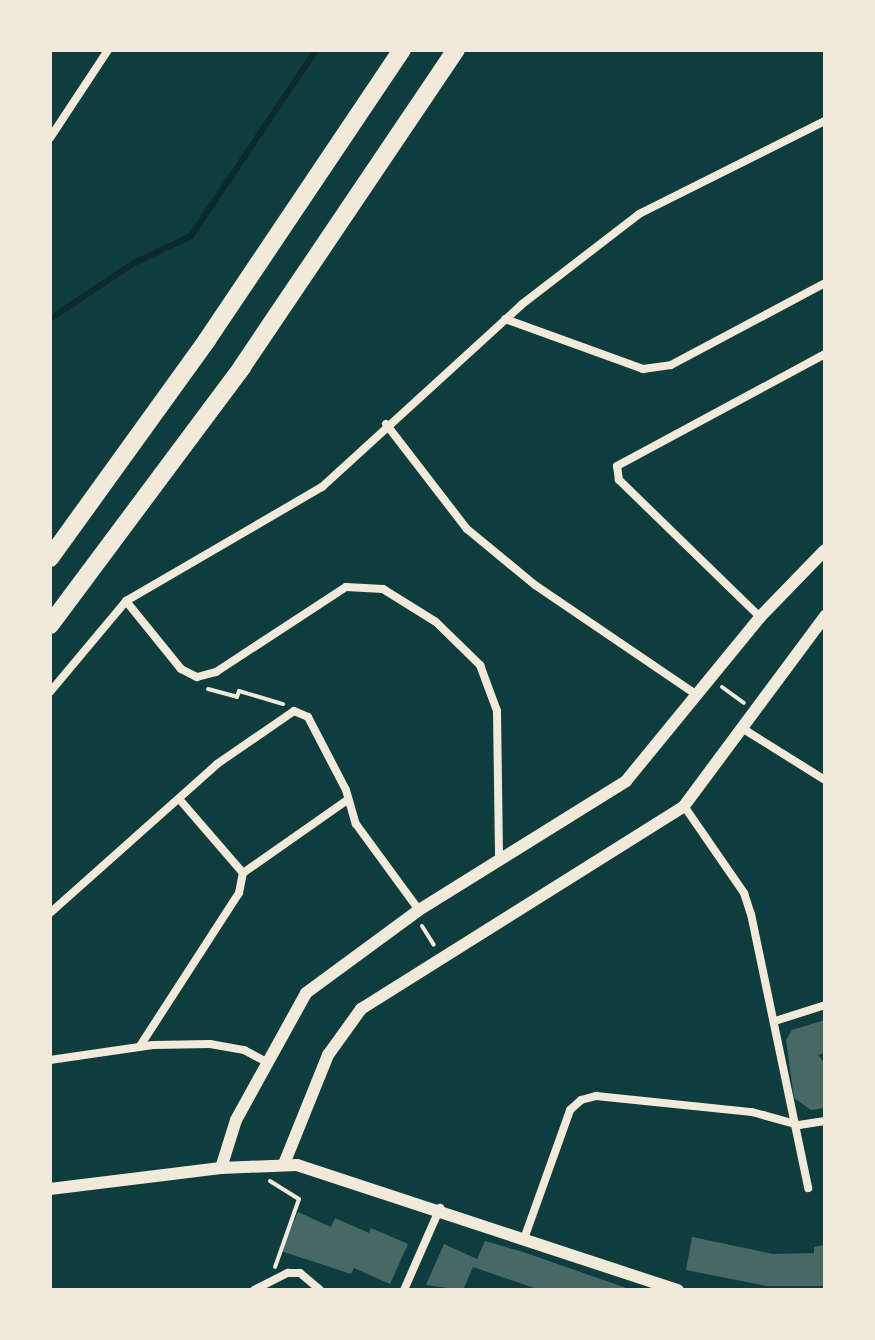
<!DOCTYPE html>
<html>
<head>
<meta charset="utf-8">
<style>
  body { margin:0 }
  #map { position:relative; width:875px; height:1340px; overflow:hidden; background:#0f3d3e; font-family:Barlow,sans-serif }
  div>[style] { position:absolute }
  .stream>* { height:6px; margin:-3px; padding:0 3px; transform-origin:3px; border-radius:3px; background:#0a2a2b }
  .building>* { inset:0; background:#486865 }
  .path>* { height:4px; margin:-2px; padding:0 2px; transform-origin:2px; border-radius:2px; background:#f1e9da }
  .minor>* { height:8px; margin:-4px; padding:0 4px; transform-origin:4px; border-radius:4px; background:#f1e9da }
  .tertiary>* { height:12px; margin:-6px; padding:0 6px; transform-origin:6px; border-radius:6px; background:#f1e9da }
  .motorway>* { height:18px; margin:-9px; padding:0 9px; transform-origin:9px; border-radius:9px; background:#f1e9da }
  span { translate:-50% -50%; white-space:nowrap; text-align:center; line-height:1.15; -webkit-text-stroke:8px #f1e9da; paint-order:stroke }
  .frame { position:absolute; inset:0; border:52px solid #f1e9da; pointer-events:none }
</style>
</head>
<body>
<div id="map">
  <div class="stream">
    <i style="left:50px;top:319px;width:101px;rotate:-33.7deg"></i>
    <i style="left:134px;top:263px;width:63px;rotate:-25.3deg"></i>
    <i style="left:191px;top:236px;width:224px;rotate:-56.1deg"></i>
  </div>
  <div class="building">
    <i style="clip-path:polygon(825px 1020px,825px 1053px,818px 1055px,825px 1064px,825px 1108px,811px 1110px,794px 1098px,786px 1040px,792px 1030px)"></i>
    <i style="clip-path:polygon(298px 1212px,331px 1227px,335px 1218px,369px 1233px,371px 1228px,408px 1244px,390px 1284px,354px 1268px,351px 1274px,281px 1251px)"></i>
    <i style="clip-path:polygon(692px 1237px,773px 1254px,814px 1253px,814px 1247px,825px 1245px,825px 1286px,766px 1286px,686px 1270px)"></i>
    <i style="clip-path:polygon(485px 1241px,523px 1252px,632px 1290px,540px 1290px,473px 1267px,463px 1290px,426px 1285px,444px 1244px,477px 1259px)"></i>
  </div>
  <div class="path">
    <i style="left:722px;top:687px;width:27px;rotate:36deg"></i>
    <i style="left:208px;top:689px;width:30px;rotate:15deg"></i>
    <i style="left:237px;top:697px;width:6px;rotate:-72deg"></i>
    <i style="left:239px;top:691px;width:46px;rotate:16.5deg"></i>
    <i style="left:422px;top:926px;width:22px;rotate:58deg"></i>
    <i style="left:270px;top:1181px;width:34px;rotate:32deg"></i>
    <i style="left:299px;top:1199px;width:72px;rotate:109.4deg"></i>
  </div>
  <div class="minor">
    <i style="left:50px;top:138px;width:105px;rotate:-56.6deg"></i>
    <i style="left:505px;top:319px;width:147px;rotate:19.9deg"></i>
    <i style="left:643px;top:369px;width:28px;rotate:-8deg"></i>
    <i style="left:671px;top:365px;width:174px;rotate:-28deg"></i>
    <i style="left:386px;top:424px;width:133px;rotate:52.4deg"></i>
    <i style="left:467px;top:529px;width:88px;rotate:39.5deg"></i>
    <i style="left:535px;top:585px;width:196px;rotate:34.2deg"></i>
    <i style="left:126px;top:601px;width:87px;rotate:51deg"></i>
    <i style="left:181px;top:669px;width:18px;rotate:27deg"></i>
    <i style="left:197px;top:677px;width:20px;rotate:-15deg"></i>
    <i style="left:216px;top:672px;width:155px;rotate:-33.2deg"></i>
    <i style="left:346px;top:587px;width:37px;rotate:3deg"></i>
    <i style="left:383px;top:589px;width:62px;rotate:31.9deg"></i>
    <i style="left:436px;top:622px;width:62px;rotate:44.3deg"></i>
    <i style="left:480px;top:665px;width:49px;rotate:69.7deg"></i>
    <i style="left:497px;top:711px;width:150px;rotate:89.2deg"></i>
    <i style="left:760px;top:617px;width:197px;rotate:-135.8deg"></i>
    <i style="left:619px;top:480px;width:14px;rotate:-98deg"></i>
    <i style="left:617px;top:466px;width:236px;rotate:-28.3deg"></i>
    <i style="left:50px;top:692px;width:119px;rotate:-50.1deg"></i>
    <i style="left:126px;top:601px;width:227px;rotate:-30.2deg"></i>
    <i style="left:322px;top:487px;width:270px;rotate:-42.4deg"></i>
    <i style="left:521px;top:305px;width:149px;rotate:-37.6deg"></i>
    <i style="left:639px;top:214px;width:208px;rotate:-26.6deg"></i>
    <i style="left:745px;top:730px;width:94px;rotate:32deg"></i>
    <i style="left:180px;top:800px;width:96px;rotate:49.2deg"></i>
    <i style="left:684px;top:806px;width:106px;rotate:55.4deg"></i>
    <i style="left:744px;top:893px;width:22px;rotate:72deg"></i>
    <i style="left:751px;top:914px;width:280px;rotate:78.2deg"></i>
    <i style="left:50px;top:913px;width:224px;rotate:-41.7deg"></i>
    <i style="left:217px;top:764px;width:93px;rotate:-34.5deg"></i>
    <i style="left:294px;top:711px;width:15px;rotate:23deg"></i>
    <i style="left:308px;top:717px;width:82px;rotate:62.5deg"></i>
    <i style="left:346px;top:790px;width:35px;rotate:74deg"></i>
    <i style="left:356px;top:824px;width:107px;rotate:53.8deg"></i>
    <i style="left:775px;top:1021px;width:52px;rotate:-17.7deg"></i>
    <i style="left:140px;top:1046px;width:182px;rotate:-57.1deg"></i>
    <i style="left:239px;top:893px;width:20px;rotate:-79deg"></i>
    <i style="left:243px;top:873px;width:126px;rotate:-35deg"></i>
    <i style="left:50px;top:1060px;width:104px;rotate:-8.3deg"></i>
    <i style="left:153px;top:1045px;width:57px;rotate:-1deg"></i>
    <i style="left:210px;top:1044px;width:35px;rotate:10deg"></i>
    <i style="left:244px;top:1050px;width:27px;rotate:28deg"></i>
    <i style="left:525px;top:1236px;width:134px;rotate:-70.3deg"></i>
    <i style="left:570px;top:1110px;width:15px;rotate:-42deg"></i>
    <i style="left:581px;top:1100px;width:16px;rotate:-15deg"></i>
    <i style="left:596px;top:1096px;width:157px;rotate:5.9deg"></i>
    <i style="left:752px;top:1112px;width:49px;rotate:15.5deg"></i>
    <i style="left:799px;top:1125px;width:26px;rotate:-9deg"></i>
    <i style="left:254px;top:1290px;width:38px;rotate:-27deg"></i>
    <i style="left:288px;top:1273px;width:12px"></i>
    <i style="left:300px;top:1273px;width:26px;rotate:40deg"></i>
    <i style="left:404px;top:1290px;width:90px;rotate:-66.3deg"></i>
  </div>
  <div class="tertiary">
    <i style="left:284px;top:1164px;width:118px;rotate:-68deg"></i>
    <i style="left:328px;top:1055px;width:57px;rotate:-54.3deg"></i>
    <i style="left:361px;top:1009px;width:381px;rotate:-32.1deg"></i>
    <i style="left:684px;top:806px;width:237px;rotate:-53.4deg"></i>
    <i style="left:221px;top:1168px;width:50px;rotate:-72.6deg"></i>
    <i style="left:236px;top:1120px;width:145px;rotate:-61.1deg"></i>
    <i style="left:306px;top:993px;width:140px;rotate:-36.3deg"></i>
    <i style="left:419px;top:910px;width:244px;rotate:-31.9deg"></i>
    <i style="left:626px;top:781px;width:212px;rotate:-50.7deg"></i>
    <i style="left:760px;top:617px;width:93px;rotate:-45.9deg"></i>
    <i style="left:50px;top:1189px;width:172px;rotate:-7deg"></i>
    <i style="left:221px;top:1168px;width:76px;rotate:-2.3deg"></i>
    <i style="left:297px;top:1165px;width:401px;rotate:18.2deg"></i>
  </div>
  <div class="motorway">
    <i style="left:50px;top:558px;width:269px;rotate:-54.2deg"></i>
    <i style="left:207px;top:340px;width:349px;rotate:-56.1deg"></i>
    <i style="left:50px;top:625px;width:322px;rotate:-53.3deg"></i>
    <i style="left:242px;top:367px;width:382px;rotate:-56deg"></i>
  </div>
  <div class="frame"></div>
</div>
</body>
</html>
